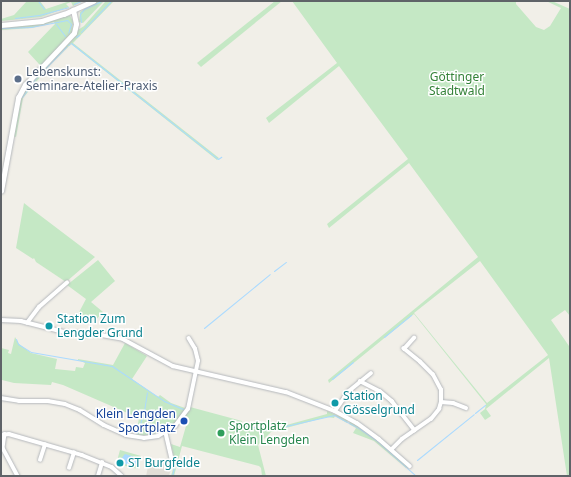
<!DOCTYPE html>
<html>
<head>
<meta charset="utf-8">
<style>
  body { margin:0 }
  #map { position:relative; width:571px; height:477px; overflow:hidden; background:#f1efe8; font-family:"Noto Sans",sans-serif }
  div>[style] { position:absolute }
  .education>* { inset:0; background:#e1ded6 }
  .green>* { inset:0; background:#c5e8c5 }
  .water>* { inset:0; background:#aadaff }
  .stream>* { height:1px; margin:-0.5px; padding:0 0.5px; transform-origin:0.5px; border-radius:0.5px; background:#aadaff }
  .roads { filter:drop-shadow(0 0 1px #b5b8bc) drop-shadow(0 0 1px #b5b8bc) }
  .minor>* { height:3.5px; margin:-1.75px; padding:0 1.75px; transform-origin:1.75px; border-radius:1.75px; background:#fff }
  .secondary>* { height:4.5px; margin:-2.25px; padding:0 2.25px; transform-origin:2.25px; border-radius:2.25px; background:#fff }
  .dots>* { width:11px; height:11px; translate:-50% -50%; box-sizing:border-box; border:2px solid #fff; border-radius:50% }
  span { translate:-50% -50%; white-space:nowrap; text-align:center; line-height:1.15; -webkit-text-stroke:3px #fff; paint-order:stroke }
  .service-label { font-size:12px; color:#4e5e75 }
  .left { translate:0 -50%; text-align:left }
  .park-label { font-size:12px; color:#348238 }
  .culture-label { font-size:12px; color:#0d838f }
  .transit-label { font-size:12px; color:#164399 }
  .right { translate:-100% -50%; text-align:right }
  .leisure-label { font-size:12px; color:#27864d }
  .frame { position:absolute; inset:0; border:2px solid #5f6368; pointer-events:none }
</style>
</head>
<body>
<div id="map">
  <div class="education">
    <i style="clip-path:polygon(150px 458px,172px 465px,169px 476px,146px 476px)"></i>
  </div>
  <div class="green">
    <i style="clip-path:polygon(27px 1px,40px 1px,46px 9px,67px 2px,83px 1px,73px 6px,71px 2px,66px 4px,69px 7px,41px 17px,1px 21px,1px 19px,14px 15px)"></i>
    <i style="clip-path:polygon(98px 1px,104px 1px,83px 23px,79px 22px,80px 12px)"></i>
    <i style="clip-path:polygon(111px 1px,113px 2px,73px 43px,219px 158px,217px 160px,71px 44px,51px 64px,23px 98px,16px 137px,13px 136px,19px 102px,25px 89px,71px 41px,78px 30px,84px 26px,105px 2px)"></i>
    <i style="clip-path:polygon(275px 1px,282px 1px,201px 67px,197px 63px)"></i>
    <i style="clip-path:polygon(evenodd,292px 1px,516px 1px,516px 4px,536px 27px,544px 30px,550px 26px,561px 8px,546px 1px,552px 1px,570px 9px,570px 316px,565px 310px,551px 320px,569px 346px,570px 345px,570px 476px,567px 476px,549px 358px,486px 409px,491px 416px,485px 420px,480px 413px,485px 409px,486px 404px,414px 314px,329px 383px,328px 380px,478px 257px,409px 163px,329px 228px,327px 224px,408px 159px,339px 66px,269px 123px,266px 118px,337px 63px,292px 1px,480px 261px,548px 355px,487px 403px,414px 313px,480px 261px)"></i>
    <i style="clip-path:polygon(67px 16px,70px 16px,73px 21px,72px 33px,39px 69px,39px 64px,28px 52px,55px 24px,54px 22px,32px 28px,1px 30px,1px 27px,43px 22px)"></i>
    <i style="clip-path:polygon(24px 203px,29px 207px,95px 257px,66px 282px,36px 262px,34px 258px,33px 259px,16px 248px)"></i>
    <i style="clip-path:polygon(98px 260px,115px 281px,91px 302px,103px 312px,94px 322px,90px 324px,76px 318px,86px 299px,67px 285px)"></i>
    <i style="clip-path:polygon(15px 337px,19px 344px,31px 353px,57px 359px,55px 369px,75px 371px,76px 367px,83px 368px,85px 363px,78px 360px,78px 359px,113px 365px,125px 343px,147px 356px,132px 379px,158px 397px,160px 395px,171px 403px,185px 408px,184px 411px,175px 423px,171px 424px,172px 426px,164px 431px,151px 435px,136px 435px,139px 418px,63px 385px,52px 382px,51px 385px,14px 383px,2px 380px,1px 384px,1px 348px,9px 350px,8px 353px,11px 354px)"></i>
    <i style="clip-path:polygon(190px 407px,242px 421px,243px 426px,256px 429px,262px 426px,268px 429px,279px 427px,327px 414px,327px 411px,348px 420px,347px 423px,335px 416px,334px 418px,327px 417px,271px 432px,258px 445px,266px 476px,262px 476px,261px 468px,259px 466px,182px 446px,174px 476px,171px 476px,175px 462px,171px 444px,180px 447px,186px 426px,183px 425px,185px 421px,184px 418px)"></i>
    <i style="clip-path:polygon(350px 421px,371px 435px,409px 467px,406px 468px,374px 441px,353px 433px,356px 428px,349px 424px)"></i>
    <i style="clip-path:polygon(120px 450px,141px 456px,138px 469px,118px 464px,117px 461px)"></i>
  </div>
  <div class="water">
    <i style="clip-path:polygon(125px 454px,138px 458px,137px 464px,132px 466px,122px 463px,121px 459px)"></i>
  </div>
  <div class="stream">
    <i style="left:38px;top:1px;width:10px;rotate:53deg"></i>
    <i style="left:74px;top:4px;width:8px;rotate:-23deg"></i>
    <i style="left:15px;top:18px;width:24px;rotate:-7deg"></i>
    <i style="left:39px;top:15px;width:30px;rotate:-15deg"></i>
    <i style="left:81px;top:22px;width:8px;rotate:-97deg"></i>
    <i style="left:80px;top:14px;width:6px;rotate:-51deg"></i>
    <i style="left:84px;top:9px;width:19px;rotate:-25deg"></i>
    <i style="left:56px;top:24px;width:15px;rotate:53deg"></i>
    <i style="left:1px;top:28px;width:30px;rotate:-2deg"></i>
    <i style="left:31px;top:27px;width:37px;rotate:-11deg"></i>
    <i style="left:67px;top:20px;width:6px;rotate:45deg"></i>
    <i style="left:71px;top:24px;width:9px;rotate:108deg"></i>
    <i style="left:81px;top:32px;width:42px;rotate:-46deg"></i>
    <i style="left:76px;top:37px;width:4px;rotate:-34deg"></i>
    <i style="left:71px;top:43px;width:187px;rotate:38.3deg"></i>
    <i style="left:218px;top:159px;width:4px;rotate:-34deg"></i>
    <i style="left:68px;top:45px;width:2px;rotate:-27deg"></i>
    <i style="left:22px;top:97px;width:22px;rotate:-54deg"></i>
    <i style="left:35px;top:79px;width:45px;rotate:-45.9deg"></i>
    <i style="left:274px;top:271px;width:15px;rotate:-37deg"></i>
    <i style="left:204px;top:328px;width:85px;rotate:-39.3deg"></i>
    <i style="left:384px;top:337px;width:35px;rotate:-39deg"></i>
    <i style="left:16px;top:339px;width:5px;rotate:68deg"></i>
    <i style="left:18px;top:344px;width:15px;rotate:32deg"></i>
    <i style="left:31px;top:352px;width:82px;rotate:9.8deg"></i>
    <i style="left:112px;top:366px;width:63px;rotate:33.9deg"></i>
    <i style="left:164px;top:401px;width:21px;rotate:23deg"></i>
    <i style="left:332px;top:379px;width:27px;rotate:-39deg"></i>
    <i style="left:144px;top:411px;width:19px;rotate:-81deg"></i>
    <i style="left:475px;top:413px;width:13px;rotate:-39deg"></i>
    <i style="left:243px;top:425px;width:25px;rotate:11deg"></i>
    <i style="left:268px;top:430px;width:68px;rotate:-12.8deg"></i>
    <i style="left:334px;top:415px;width:30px;rotate:28deg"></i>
    <i style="left:360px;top:429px;width:19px;rotate:35deg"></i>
    <i style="left:376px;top:440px;width:54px;rotate:42deg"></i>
    <i style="left:137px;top:433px;width:19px;rotate:-72deg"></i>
    <i style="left:417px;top:460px;width:73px;rotate:-38.9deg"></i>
    <i style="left:172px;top:476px;width:9px;rotate:-77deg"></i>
  </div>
  <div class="roads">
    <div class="minor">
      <i style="left:1px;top:320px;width:20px;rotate:3deg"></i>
      <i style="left:21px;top:321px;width:49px;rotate:14.3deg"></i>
      <i style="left:68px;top:333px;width:28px;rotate:2deg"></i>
      <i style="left:96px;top:334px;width:27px;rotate:10deg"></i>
      <i style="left:123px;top:339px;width:57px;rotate:28.4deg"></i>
      <i style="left:173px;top:366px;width:116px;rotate:13deg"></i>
      <i style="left:286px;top:392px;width:53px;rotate:21.2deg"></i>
      <i style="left:335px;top:411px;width:25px;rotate:29deg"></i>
      <i style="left:357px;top:423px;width:27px;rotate:36deg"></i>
      <i style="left:379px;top:439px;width:41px;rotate:41.1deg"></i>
      <i style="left:27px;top:323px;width:20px;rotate:-53deg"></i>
      <i style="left:39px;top:307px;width:37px;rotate:-41deg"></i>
      <i style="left:360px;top:381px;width:22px;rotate:27deg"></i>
      <i style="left:380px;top:391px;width:16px;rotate:40deg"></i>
      <i style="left:392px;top:401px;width:37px;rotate:52deg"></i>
      <i style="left:1px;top:398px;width:18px;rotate:9deg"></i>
      <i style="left:19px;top:401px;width:29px"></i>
      <i style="left:48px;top:401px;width:17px;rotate:10deg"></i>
      <i style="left:65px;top:404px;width:16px;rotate:22deg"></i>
      <i style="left:80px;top:410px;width:28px;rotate:32deg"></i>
      <i style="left:104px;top:425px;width:24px;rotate:24deg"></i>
      <i style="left:126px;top:435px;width:18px;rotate:9deg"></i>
      <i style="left:144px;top:438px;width:14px;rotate:-8deg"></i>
      <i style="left:158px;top:436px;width:20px;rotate:-30deg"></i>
      <i style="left:175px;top:426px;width:21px;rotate:-53deg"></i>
      <i style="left:188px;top:409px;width:49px;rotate:-78.2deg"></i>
      <i style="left:198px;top:361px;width:12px;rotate:-104deg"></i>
      <i style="left:195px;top:349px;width:12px;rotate:-121deg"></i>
      <i style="left:441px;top:402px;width:12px;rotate:5deg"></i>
      <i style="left:453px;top:403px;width:14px;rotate:21deg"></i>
      <i style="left:335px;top:411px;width:24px;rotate:-55deg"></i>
      <i style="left:349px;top:391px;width:28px;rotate:-39deg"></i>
      <i style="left:166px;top:433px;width:31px;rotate:77deg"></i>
      <i style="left:5px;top:434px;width:14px;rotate:98deg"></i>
      <i style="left:3px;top:448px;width:32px;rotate:62deg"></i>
      <i style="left:1px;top:435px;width:8px;rotate:-7deg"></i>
      <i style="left:9px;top:434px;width:76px;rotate:16deg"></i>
      <i style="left:82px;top:455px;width:32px;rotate:22deg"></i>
      <i style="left:112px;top:467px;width:13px;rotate:42deg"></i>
      <i style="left:392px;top:449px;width:14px;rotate:-45deg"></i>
      <i style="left:402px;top:439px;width:35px;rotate:-35deg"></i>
      <i style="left:431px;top:419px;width:13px;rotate:-51deg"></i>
      <i style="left:439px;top:409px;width:7px;rotate:-74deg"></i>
      <i style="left:441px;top:402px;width:12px;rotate:-90deg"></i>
      <i style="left:441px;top:390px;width:17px;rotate:-118deg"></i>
      <i style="left:433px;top:375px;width:18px;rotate:-135deg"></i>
      <i style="left:420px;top:362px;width:21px;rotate:-141deg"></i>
      <i style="left:404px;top:349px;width:15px;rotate:-48deg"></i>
      <i style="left:40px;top:460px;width:16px;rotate:-72deg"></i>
      <i style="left:69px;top:468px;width:16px;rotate:-72deg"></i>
      <i style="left:98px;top:476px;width:14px;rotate:-73deg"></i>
    </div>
    <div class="secondary">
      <i style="left:1px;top:25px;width:41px;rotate:-5.6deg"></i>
      <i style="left:42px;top:21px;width:23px;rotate:-18deg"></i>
      <i style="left:64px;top:14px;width:32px;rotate:-24deg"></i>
      <i style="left:1px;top:191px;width:95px;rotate:-79.6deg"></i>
      <i style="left:18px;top:98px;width:15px;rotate:-62deg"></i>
      <i style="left:25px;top:85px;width:71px;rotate:-46.7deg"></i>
      <i style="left:74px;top:33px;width:9px;rotate:-77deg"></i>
      <i style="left:76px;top:24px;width:14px;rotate:-102deg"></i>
    </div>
  </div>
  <div class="dots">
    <i style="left:18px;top:79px;background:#5c6f8a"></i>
    <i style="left:49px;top:326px;background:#0f9aa8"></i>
    <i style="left:335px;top:403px;background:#0f9aa8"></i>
    <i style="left:184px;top:421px;background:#1a4fb4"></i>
    <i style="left:221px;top:433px;background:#2e9e5b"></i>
    <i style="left:120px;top:463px;background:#0f9aa8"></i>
  </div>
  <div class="service-label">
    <span class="left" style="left:26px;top:79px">Lebenskunst:<br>Seminare-Atelier-Praxis</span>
  </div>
  <div class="park-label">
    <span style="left:457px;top:84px">Göttinger<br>Stadtwald</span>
  </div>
  <div class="culture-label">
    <span class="left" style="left:57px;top:326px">Station Zum<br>Lengder Grund</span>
    <span class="left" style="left:343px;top:403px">Station<br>Gösselgrund</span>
    <span class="left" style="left:128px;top:463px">ST Burgfelde</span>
  </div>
  <div class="transit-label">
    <span class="right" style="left:176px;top:421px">Klein Lengden<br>Sportplatz</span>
  </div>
  <div class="leisure-label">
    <span class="left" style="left:229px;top:433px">Sportplatz<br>Klein Lengden</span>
  </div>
  <div class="frame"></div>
</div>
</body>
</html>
